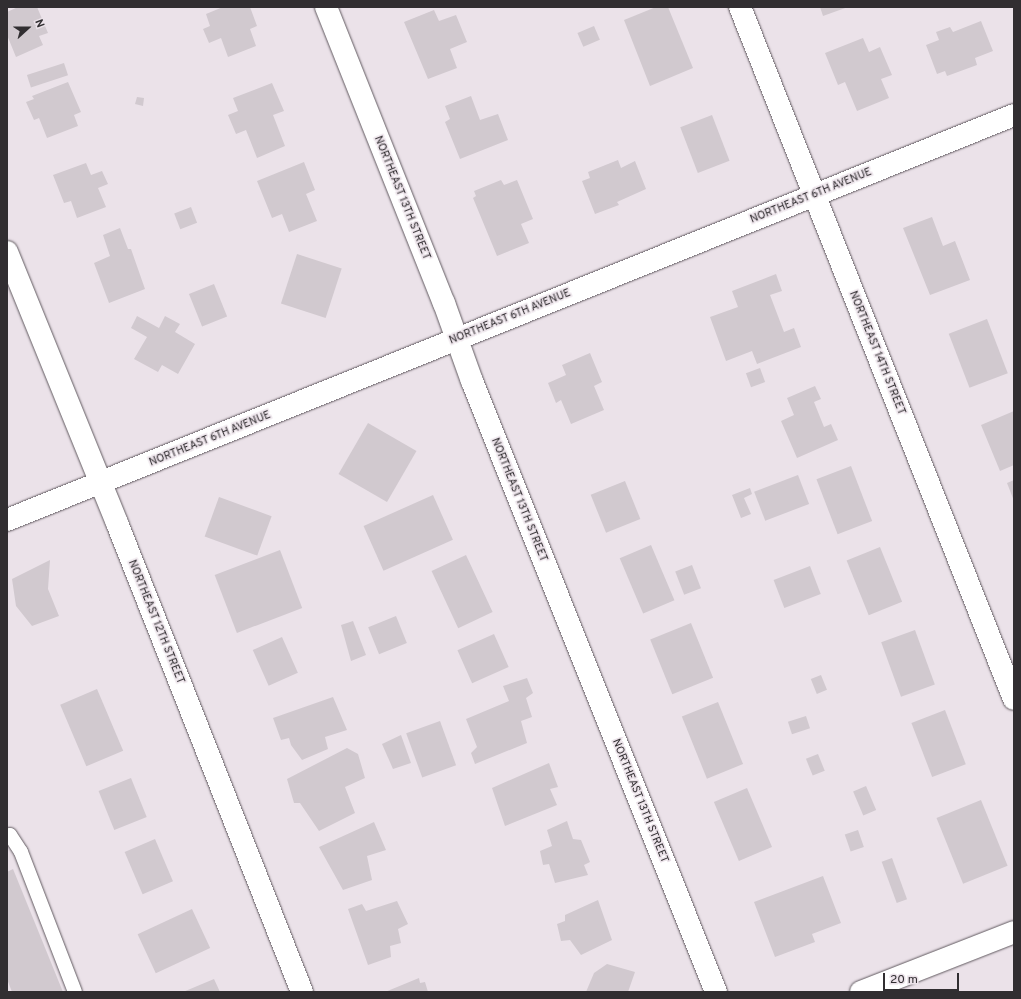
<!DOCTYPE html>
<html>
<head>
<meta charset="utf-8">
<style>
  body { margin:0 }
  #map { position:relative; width:1021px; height:999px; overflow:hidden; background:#ebe2e9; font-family:Overpass,sans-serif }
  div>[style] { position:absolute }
  .building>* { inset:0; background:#d1c9cf; transform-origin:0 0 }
  .roads { filter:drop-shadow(0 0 1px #615a60) drop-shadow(0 0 1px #615a60) }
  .service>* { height:14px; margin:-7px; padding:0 7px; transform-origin:7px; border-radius:7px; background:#fff }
  .minor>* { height:22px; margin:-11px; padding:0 11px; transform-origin:11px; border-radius:11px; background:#fff }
  .tertiary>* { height:22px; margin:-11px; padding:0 11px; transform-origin:11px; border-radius:11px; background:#fff }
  span { translate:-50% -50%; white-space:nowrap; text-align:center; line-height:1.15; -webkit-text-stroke:3px #ebe2e9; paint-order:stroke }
  .street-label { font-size:11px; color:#312e31 }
  .frame { position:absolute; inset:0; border:8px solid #312e31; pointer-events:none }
  .north { position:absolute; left:8px; top:8px; width:40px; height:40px; -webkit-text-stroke:3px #ebe2e9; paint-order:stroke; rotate:69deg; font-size:11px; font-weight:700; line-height:16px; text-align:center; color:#312e31 }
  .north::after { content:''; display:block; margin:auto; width:14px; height:18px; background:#312e31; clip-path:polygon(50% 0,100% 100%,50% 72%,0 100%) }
  .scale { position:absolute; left:883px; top:973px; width:76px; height:18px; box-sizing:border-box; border:2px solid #312e31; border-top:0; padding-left:5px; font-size:12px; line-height:14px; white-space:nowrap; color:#312e31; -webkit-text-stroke:3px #ebe2e9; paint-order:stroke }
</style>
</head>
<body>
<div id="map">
  <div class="building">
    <i style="clip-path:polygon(18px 7px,37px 7px,48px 33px,39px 36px,43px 45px,16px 57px,7px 35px,7px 12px)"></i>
    <i style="clip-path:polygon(223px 7px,250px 7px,257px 26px,250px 29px,256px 46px,228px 57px,221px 38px,209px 43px,203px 29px,210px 26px,206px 14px)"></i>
    <i style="clip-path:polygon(656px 7px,668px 7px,693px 68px,650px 86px,624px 20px)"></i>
    <i style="clip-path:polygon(820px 7px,848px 7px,823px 16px)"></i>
    <i style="clip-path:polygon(434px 10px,439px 21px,456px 15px,467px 42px,450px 49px,457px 68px,428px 79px,404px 22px)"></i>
    <i style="clip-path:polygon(981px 21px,993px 51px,975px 58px,977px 65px,947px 76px,945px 71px,937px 74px,926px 45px,939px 40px,936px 32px,950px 27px,953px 32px)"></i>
    <i style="left:594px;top:26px;width:15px;height:18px;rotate:67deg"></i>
    <i style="clip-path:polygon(863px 38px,869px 52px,880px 47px,892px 75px,881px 79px,889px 98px,857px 111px,845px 82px,838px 85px,825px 53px)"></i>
    <i style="left:64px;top:63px;width:13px;height:39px;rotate:72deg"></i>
    <i style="clip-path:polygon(68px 82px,81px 112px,74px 115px,78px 126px,47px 138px,39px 118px,34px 120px,26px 102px,34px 99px,32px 96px)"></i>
    <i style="clip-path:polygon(272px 83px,284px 111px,273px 115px,285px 146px,257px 158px,246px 130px,236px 134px,228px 115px,238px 111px,233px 98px)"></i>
    <i style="clip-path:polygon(471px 96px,480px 120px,498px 114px,508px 140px,460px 159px,445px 122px,450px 119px,445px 106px)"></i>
    <i style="clip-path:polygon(137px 97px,144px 98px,143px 106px,135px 104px)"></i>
    <i style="left:712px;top:115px;width:49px;height:34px;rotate:69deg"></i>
    <i style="clip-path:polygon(618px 160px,621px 168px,635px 161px,646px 189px,617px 202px,619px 205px,595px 214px,582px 181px,590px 178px,588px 172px)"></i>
    <i style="clip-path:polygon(304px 162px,315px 190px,306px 194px,317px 221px,289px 232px,282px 214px,272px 218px,257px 181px)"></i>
    <i style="clip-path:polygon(86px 163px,91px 175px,102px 171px,108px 184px,98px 188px,106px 207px,77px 218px,71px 201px,64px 203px,53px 175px)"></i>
    <i style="clip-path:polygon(501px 180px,504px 185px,517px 180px,533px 219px,521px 224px,529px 243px,497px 256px,473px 198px,476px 196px,474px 191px)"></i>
    <i style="left:191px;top:207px;width:17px;height:18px;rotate:69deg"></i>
    <i style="clip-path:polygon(932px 217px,943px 246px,955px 241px,970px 280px,930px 295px,903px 228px)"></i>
    <i style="clip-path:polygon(120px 228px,128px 249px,131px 249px,145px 289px,109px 303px,94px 263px,110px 256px,103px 235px)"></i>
    <i style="left:297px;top:254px;width:47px;height:52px;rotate:18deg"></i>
    <i style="clip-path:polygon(776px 274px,782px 291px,770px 295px,784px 332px,794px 328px,801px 347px,757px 364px,752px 351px,726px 361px,710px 317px,738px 307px,732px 291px)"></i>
    <i style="left:214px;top:284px;width:35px;height:27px;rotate:68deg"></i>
    <i style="clip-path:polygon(137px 316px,159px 328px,165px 316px,180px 324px,175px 332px,195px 344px,178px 374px,162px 365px,158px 372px,134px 359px,147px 337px,131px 328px)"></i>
    <i style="left:987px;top:319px;width:58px;height:41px;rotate:69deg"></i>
    <i style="clip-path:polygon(590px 353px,602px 382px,594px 386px,604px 410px,571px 424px,561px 400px,556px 403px,548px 383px,566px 375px,562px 365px)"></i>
    <i style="left:760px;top:368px;width:15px;height:15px;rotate:70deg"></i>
    <i style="clip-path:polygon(815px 386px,821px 399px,814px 402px,824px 427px,831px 424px,838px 440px,797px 458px,781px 421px,794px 415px,787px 398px)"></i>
    <i style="clip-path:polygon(1014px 411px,1014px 465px,1000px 471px,981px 425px)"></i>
    <i style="left:368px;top:423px;width:56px;height:59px;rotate:30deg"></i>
    <i style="left:851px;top:466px;width:59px;height:37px;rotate:69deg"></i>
    <i style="left:798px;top:475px;width:31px;height:47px;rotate:69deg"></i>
    <i style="clip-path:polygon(1014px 480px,1014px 501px,1007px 483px)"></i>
    <i style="left:625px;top:481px;width:41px;height:37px;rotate:68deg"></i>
    <i style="clip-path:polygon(750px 488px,752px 494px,744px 498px,751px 514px,741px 518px,732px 495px)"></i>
    <i style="left:433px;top:495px;width:49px;height:76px;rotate:66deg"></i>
    <i style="left:219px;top:497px;width:56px;height:42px;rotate:20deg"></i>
    <i style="left:651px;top:545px;width:60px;height:34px;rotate:67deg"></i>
    <i style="left:880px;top:547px;width:59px;height:36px;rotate:68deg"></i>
    <i style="left:280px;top:550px;width:62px;height:70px;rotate:69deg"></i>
    <i style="left:466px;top:555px;width:63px;height:38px;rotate:65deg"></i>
    <i style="clip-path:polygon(50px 560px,48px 589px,59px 616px,32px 626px,16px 606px,12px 579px)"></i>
    <i style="left:692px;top:565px;width:25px;height:18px;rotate:69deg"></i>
    <i style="left:810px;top:566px;width:30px;height:39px;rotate:69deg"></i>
    <i style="left:396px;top:616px;width:29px;height:30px;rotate:68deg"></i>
    <i style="clip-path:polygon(353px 621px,366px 655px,351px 661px,341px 625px)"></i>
    <i style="left:691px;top:623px;width:59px;height:44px;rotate:68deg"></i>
    <i style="left:915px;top:630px;width:58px;height:36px;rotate:70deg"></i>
    <i style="left:494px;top:634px;width:36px;height:40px;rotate:66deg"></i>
    <i style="left:282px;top:637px;width:39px;height:32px;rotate:66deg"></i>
    <i style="left:821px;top:675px;width:16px;height:11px;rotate:68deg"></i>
    <i style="clip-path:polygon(527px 678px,533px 693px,526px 698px,532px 717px,521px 721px,527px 743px,475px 764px,471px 753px,477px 747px,466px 719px,509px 701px,503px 686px)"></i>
    <i style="left:97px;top:689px;width:67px;height:40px;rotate:67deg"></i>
    <i style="clip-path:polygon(333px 697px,347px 730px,325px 737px,328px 749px,302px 760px,291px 745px,289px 738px,281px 740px,273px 718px)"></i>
    <i style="left:718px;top:702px;width:67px;height:39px;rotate:68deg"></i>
    <i style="left:945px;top:710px;width:58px;height:36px;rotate:69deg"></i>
    <i style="left:806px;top:716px;width:13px;height:19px;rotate:72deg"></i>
    <i style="left:440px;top:721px;width:47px;height:36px;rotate:70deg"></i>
    <i style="clip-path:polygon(401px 735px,411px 763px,393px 769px,382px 744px)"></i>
    <i style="clip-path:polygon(347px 748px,358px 754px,365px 778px,345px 787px,355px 813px,319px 831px,300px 803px,294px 803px,287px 779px)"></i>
    <i style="left:818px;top:754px;width:18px;height:13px;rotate:68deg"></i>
    <i style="clip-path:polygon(549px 763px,558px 787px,550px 789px,557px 805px,505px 826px,492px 788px)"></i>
    <i style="left:131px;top:778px;width:42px;height:35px;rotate:68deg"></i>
    <i style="left:866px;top:786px;width:26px;height:14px;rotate:67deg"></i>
    <i style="left:747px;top:788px;width:64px;height:36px;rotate:67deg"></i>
    <i style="left:981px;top:800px;width:71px;height:48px;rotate:68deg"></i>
    <i style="clip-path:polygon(567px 821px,573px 839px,581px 840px,590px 862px,584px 865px,588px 875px,555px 883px,549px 864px,543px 865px,540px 851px,552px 846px,547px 830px)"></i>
    <i style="clip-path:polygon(374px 822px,386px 850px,367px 856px,372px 880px,343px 890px,319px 847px)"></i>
    <i style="left:858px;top:830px;width:18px;height:14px;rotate:71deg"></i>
    <i style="left:155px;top:839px;width:46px;height:33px;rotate:67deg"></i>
    <i style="left:892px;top:858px;width:44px;height:11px;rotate:70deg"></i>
    <i style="clip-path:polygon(13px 869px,63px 992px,12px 992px,7px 979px,7px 872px)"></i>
    <i style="clip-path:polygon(823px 876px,841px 923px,812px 934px,815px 942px,775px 957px,754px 902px)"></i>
    <i style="clip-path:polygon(598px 900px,612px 940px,581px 955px,570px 940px,561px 941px,557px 924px,565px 921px,565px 915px)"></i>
    <i style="clip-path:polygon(397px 901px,408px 924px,398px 929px,401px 943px,390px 946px,391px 957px,368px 965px,348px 909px,362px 904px,366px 911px)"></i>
    <i style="left:192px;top:909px;width:43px;height:60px;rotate:65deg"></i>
    <i style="clip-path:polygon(607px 964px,635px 972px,628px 992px,586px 992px,594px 973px)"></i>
    <i style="clip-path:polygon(419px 978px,420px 983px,425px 982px,428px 992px,385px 992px)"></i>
    <i style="clip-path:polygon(214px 979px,220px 992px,183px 992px)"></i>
  </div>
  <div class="roads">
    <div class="service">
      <i style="left:7px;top:836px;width:3px;rotate:-18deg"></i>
      <i style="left:10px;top:835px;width:20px;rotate:57deg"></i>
      <i style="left:21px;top:852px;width:150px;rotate:68.9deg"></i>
    </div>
    <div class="minor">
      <i style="left:326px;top:7px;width:319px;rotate:68.3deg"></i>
      <i style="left:444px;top:303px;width:83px;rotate:70.3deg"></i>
      <i style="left:472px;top:381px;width:658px;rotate:68.23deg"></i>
      <i style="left:740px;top:7px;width:744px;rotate:68.4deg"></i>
      <i style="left:7px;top:252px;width:292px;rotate:67.9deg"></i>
      <i style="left:117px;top:523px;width:504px;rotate:68.47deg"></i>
      <i style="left:861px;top:992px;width:164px;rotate:-21.4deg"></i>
    </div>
    <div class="tertiary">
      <i style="left:7px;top:520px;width:1085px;rotate:-21.91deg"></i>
    </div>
  </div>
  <div class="street-label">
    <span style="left:811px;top:196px;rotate:-22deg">NORTHEAST 6TH AVENUE</span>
    <span style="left:402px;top:198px;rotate:68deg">NORTHEAST 13TH STREET</span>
    <span style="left:510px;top:317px;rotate:-22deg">NORTHEAST 6TH AVENUE</span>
    <span style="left:877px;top:353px;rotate:68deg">NORTHEAST 14TH STREET</span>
    <span style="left:210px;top:439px;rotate:-22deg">NORTHEAST 6TH AVENUE</span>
    <span style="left:519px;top:500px;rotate:68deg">NORTHEAST 13TH STREET</span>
    <span style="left:156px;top:622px;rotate:68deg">NORTHEAST 12TH STREET</span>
    <span style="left:640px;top:801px;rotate:68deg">NORTHEAST 13TH STREET</span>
  </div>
  <div class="frame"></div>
  <div class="north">N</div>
  <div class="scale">20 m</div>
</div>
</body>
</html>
